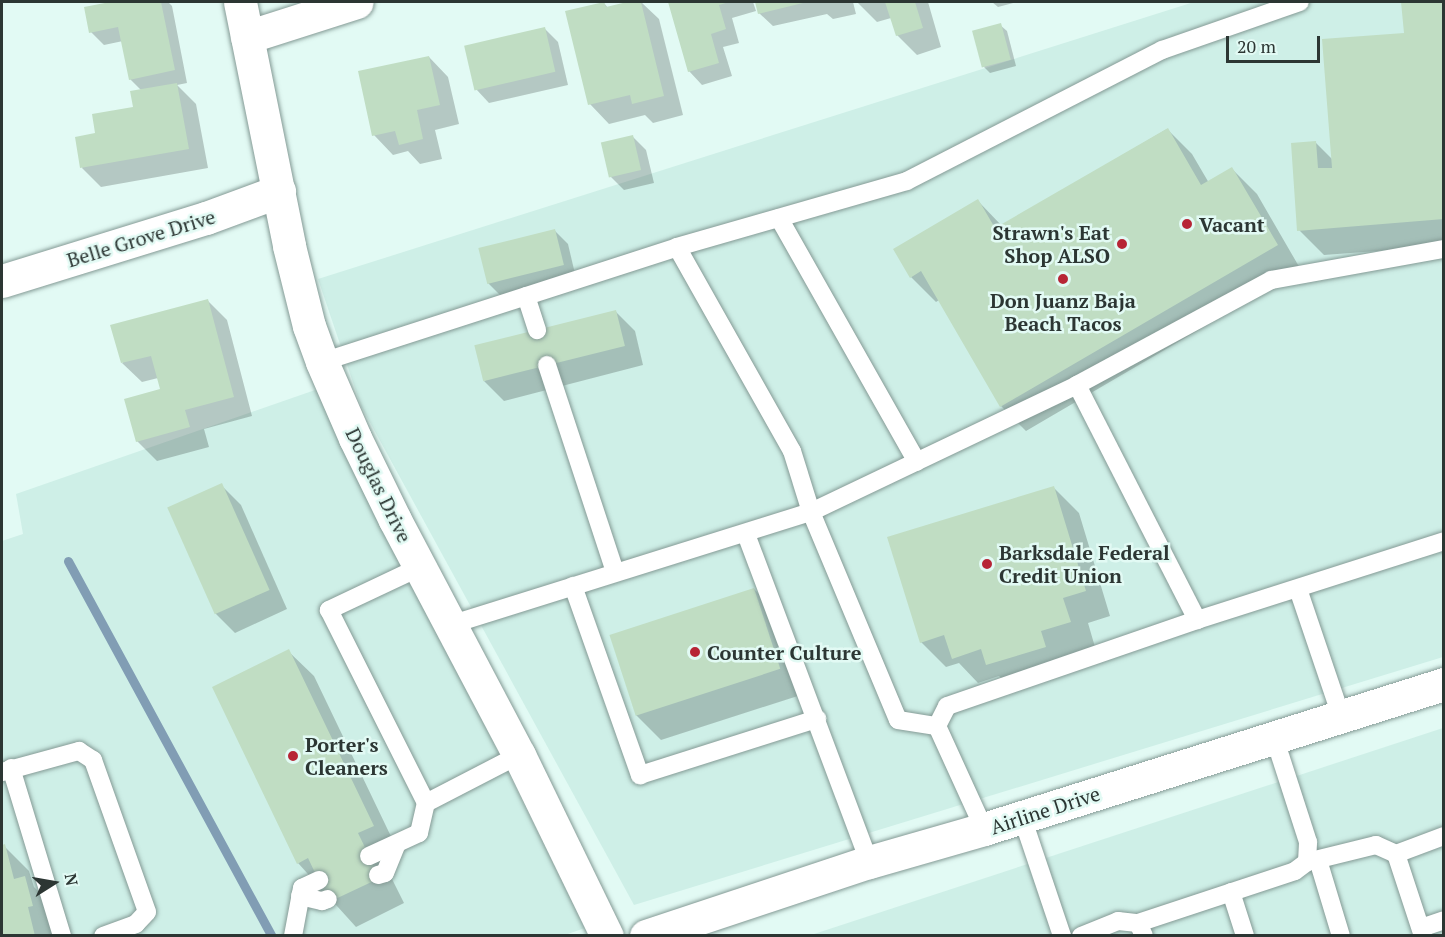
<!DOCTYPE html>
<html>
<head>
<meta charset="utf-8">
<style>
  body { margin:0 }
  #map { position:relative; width:1445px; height:937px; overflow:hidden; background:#e2faf4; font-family:"PT Serif",serif }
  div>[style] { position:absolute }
  .built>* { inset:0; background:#ceefe7 }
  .shadow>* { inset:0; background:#0003 }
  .stream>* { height:9px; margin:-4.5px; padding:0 4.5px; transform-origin:4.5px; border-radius:4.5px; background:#819db4 }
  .building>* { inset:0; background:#c0ddc3; transform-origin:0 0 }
  .roads { filter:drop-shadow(0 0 2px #849a95) drop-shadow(0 0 2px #849a95) }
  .lane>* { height:18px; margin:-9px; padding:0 9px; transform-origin:9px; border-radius:9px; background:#fff }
  .street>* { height:33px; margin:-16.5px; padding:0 16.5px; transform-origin:16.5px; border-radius:16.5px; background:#fff }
  .secondary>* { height:33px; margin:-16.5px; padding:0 16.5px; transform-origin:16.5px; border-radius:16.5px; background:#fff }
  .dots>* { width:16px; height:16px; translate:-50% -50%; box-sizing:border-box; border:3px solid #e2faf4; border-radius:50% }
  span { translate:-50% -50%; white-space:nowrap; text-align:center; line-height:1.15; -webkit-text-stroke:5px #e2faf4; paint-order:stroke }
  .poi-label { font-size:20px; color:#2c3633; font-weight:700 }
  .left { translate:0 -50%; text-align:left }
  .right { translate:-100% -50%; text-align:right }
  .street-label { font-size:20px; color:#2c3633 }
  .frame { position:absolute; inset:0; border:3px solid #2c3633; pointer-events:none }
  .north { position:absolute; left:24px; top:853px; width:60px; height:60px; -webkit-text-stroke:4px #e2faf4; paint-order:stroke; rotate:79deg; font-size:16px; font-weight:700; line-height:24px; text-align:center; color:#2c3633 }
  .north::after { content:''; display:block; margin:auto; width:21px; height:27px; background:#2c3633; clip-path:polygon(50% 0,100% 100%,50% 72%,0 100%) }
  .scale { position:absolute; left:1226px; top:36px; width:94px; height:27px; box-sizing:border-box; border:3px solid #2c3633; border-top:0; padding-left:8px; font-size:18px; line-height:21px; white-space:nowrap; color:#2c3633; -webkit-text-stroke:4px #e2faf4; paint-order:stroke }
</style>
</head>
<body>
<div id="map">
  <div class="built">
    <i style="clip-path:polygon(1194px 2px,1443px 2px,1443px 657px,634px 905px,361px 406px,318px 279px)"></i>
    <i style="clip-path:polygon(318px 389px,585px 928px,562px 936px,2px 936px,2px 541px,23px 534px,16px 494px)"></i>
    <i style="clip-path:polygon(1443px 728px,1443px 935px,811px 935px)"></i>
  </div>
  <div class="shadow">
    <i style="clip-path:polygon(117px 2px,168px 2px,172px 6px,187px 83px,177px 85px,196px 104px,208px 168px,101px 187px,82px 168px,97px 134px,135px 108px,142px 91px,130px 79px,123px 41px,104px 45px,91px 32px,86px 8px)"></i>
    <i style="clip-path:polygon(633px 2px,641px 2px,659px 19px,683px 115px,653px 123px,645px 115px,609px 124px,590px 104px,604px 3px,608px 8px)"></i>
    <i style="clip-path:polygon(669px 2px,753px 2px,756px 11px,732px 18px,739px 43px,723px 47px,732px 76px,702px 85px,689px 71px)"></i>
    <i style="clip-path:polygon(757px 2px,853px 2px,856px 14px,833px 19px,827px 14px,773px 26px,759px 13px)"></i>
    <i style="clip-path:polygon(857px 2px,928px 2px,941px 47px,917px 55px,897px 35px,891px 18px,877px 22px)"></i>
    <i style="clip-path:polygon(992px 2px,1017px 2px,998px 7px)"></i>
    <i style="clip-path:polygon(1403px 2px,1444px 2px,1444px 246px,1324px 255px,1299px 230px,1315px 142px,1333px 160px,1406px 34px)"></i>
    <i style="clip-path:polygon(1000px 25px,1007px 31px,1016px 66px,990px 73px,984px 67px)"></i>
    <i style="clip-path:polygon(545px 29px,558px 42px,568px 85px,489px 103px,476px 89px)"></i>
    <i style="clip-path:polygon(429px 57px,448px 77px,459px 124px,435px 130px,442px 159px,420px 164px,408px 151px,393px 155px,374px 135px)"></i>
    <i style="clip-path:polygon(1167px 129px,1192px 154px,1209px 183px,1232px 169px,1257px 194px,1301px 270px,1026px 431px,1001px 406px,939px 300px,936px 302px,911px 277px,978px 201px,1002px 226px)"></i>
    <i style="clip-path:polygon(633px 137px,646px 150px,654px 183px,624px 190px,611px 177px,603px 144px)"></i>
    <i style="clip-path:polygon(555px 231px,568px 244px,576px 278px,502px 297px,488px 283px)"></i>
    <i style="clip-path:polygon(207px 300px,227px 320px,252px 416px,204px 429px,209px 447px,157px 461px,137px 441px,162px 390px,158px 378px,142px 382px,122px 363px)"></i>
    <i style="clip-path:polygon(615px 311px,635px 331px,643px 365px,504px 401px,484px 381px)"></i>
    <i style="clip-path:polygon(221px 485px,241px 505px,287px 609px,235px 633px,215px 613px)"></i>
    <i style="clip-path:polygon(1054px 488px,1079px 513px,1110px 616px,1088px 623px,1095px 647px,1065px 656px,1070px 671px,1012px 689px,999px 676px,978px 683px,959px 663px,946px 667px,921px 642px)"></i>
    <i style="clip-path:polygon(754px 589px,779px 614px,804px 694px,661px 740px,636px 715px)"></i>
    <i style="clip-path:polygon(288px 651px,314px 676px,398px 851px,382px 859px,404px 903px,356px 927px,298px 863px)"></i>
    <i style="clip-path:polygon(2px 846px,4px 846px,29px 871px,34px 887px,50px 903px,53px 936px,2px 936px)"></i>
  </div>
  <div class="stream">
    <i style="left:68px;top:561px;width:427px;rotate:61.5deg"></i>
  </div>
  <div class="building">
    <i style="clip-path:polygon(110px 2px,161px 2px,175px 70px,129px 80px,118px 27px,89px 33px,84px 7px)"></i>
    <i style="clip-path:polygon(604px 2px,606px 7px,627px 2px,641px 2px,664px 96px,632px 104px,630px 95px,588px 105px,565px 11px)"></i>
    <i style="clip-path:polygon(668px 2px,729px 2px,719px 5px,726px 29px,711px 34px,719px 63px,688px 72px)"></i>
    <i style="clip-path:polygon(755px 2px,807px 2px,758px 14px)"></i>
    <i style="clip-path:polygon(885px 2px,915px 2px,923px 28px,896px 36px)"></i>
    <i style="clip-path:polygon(1401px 2px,1444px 2px,1444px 219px,1297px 231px,1291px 143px,1316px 141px,1318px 168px,1332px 168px,1322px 39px,1404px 33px)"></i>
    <i style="left:1001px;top:23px;width:38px;height:30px;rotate:75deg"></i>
    <i style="left:545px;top:27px;width:46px;height:83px;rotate:77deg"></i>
    <i style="clip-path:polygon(429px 56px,440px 105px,417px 110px,423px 139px,399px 145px,395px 131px,372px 136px,358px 71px)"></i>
    <i style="clip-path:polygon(177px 83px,189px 149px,80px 168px,75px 137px,95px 133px,92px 114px,133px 107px,130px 91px)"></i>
    <i style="clip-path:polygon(1168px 128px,1201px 185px,1232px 167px,1278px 245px,1000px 407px,921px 271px,910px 278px,893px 249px,978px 199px,995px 228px)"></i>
    <i style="left:633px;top:135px;width:36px;height:33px;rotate:77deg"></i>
    <i style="left:555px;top:229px;width:37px;height:79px;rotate:76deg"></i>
    <i style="clip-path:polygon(208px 299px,234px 397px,185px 410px,190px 427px,136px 442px,124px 399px,160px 389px,151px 356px,121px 363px,110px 325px)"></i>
    <i style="left:616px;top:310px;width:37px;height:146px;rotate:76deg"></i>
    <i style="left:222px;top:483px;width:117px;height:60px;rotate:66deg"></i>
    <i style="clip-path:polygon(1054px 486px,1086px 591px,1063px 598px,1071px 622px,1041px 631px,1046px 647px,986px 665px,981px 649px,952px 659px,944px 635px,920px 643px,887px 537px)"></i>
    <i style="left:754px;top:588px;width:85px;height:152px;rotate:72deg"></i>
    <i style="clip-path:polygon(289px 649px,374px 826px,358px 833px,380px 878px,329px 902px,308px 858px,297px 864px,212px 687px)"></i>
    <i style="clip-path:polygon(5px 844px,14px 879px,25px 876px,33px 906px,28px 907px,35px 936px,2px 936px,2px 845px)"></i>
  </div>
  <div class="roads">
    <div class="lane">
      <i style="left:779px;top:218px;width:280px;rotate:60.5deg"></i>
      <i style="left:677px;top:247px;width:234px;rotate:60.6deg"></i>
      <i style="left:792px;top:451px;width:64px;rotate:72.7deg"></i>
      <i style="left:811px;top:512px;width:295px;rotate:-25.5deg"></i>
      <i style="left:1077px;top:385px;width:221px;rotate:-28.4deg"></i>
      <i style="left:1271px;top:280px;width:176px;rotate:-10.2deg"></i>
      <i style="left:526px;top:296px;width:36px;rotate:72deg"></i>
      <i style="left:322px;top:362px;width:373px;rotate:-17.9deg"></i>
      <i style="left:677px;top:247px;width:239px;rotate:-16deg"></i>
      <i style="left:907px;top:181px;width:287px;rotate:-27.2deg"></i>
      <i style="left:1162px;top:50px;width:146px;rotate:-19.2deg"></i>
      <i style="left:547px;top:365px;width:218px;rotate:71.8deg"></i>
      <i style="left:1077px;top:385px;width:264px;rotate:62.9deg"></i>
      <i style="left:746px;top:534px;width:350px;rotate:69.4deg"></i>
      <i style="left:420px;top:567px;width:101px;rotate:154.7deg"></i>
      <i style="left:329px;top:610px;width:216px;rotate:63.3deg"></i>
      <i style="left:426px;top:803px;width:105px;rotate:-27.3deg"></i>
      <i style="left:573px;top:586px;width:201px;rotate:70.5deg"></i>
      <i style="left:640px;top:775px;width:186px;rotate:-17.6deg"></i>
      <i style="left:1298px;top:589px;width:134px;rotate:71.3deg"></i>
      <i style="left:450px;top:625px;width:378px;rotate:-17.4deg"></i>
      <i style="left:811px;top:512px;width:225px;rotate:67.3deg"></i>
      <i style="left:898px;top:720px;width:39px;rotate:9deg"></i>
      <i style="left:11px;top:768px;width:176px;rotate:73.1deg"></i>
      <i style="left:2px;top:772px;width:80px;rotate:-15.3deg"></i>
      <i style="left:79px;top:751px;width:17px;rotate:33deg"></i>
      <i style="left:93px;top:760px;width:161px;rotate:70.4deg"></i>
      <i style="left:147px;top:912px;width:16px;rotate:133deg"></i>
      <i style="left:136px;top:924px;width:35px;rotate:160deg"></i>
      <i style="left:1022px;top:817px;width:126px;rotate:71.4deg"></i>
      <i style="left:984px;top:829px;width:113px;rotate:-114.5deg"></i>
      <i style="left:937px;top:726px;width:22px;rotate:-63deg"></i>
      <i style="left:947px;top:706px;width:264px;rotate:-19deg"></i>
      <i style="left:1197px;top:620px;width:259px;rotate:-17.7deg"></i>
      <i style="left:1396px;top:854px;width:51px;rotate:-20.6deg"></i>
      <i style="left:369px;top:856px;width:55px;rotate:-24.7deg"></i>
      <i style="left:419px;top:833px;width:31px;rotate:-77deg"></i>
      <i style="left:1318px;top:860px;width:79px;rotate:73.2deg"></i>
      <i style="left:1307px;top:862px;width:71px;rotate:-13.8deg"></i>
      <i style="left:1376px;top:845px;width:22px;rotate:24deg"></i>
      <i style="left:1396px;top:854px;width:86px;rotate:71.8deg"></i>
      <i style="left:378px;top:875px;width:7px;rotate:-16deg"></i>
      <i style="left:385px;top:873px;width:31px;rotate:-68deg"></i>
      <i style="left:1231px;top:892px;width:46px;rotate:72.3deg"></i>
      <i style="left:300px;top:896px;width:23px;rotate:13deg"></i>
      <i style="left:322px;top:901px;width:6px;rotate:-18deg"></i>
      <i style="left:1138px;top:923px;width:165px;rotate:-18.3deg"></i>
      <i style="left:1295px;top:871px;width:15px;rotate:-37deg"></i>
      <i style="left:1307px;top:862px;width:20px;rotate:-87deg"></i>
      <i style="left:1308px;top:842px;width:110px;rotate:-107.9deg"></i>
      <i style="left:1421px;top:928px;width:24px;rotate:-19deg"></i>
      <i style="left:293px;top:936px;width:49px;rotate:-79.4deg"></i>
      <i style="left:302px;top:888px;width:19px;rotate:-25deg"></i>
      <i style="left:1081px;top:936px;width:40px;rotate:-22deg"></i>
      <i style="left:1118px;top:921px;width:20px;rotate:6deg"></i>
      <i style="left:1138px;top:923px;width:14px;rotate:65deg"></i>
    </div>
    <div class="street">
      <i style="left:247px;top:37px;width:115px;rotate:-17.7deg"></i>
      <i style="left:2px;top:281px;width:214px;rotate:-17.2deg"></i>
      <i style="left:206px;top:218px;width:78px;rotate:-20.3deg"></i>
    </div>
    <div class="secondary">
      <i style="left:240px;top:2px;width:249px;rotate:78.6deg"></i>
      <i style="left:289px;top:246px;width:82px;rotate:76deg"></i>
      <i style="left:309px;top:326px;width:38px;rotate:70deg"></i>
      <i style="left:322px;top:362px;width:83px;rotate:66.5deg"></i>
      <i style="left:355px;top:438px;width:91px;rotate:64deg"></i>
      <i style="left:395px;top:520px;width:266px;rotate:62.2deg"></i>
      <i style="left:519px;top:755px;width:201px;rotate:64.1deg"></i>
      <i style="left:646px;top:936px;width:235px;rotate:-18.4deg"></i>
      <i style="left:869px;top:862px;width:120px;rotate:-16deg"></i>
      <i style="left:984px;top:829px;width:482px;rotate:-17.5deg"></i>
    </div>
  </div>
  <div class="dots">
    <i style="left:1187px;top:224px;background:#b72535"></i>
    <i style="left:1122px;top:244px;background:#b72535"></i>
    <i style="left:1063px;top:279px;background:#b72535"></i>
    <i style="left:987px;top:564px;background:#b72535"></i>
    <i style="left:695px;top:652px;background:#b72535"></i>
    <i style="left:293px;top:756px;background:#b72535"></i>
  </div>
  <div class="poi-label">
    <span class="left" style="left:1199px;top:224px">Vacant</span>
    <span class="right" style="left:1110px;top:244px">Strawn's Eat<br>Shop ALSO</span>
    <span style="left:1063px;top:312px">Don Juanz Baja<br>Beach Tacos</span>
    <span class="left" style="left:999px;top:564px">Barksdale Federal<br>Credit Union</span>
    <span class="left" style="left:707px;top:652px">Counter Culture</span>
    <span class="left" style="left:305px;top:756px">Porter's<br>Cleaners</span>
  </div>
  <div class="street-label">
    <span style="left:141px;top:238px;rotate:-17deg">Belle Grove Drive</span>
    <span style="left:379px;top:485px;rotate:64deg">Douglas Drive</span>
    <span style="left:1045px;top:810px;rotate:-18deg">Airline Drive</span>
  </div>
  <div class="frame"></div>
  <div class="north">N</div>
  <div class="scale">20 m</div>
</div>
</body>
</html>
